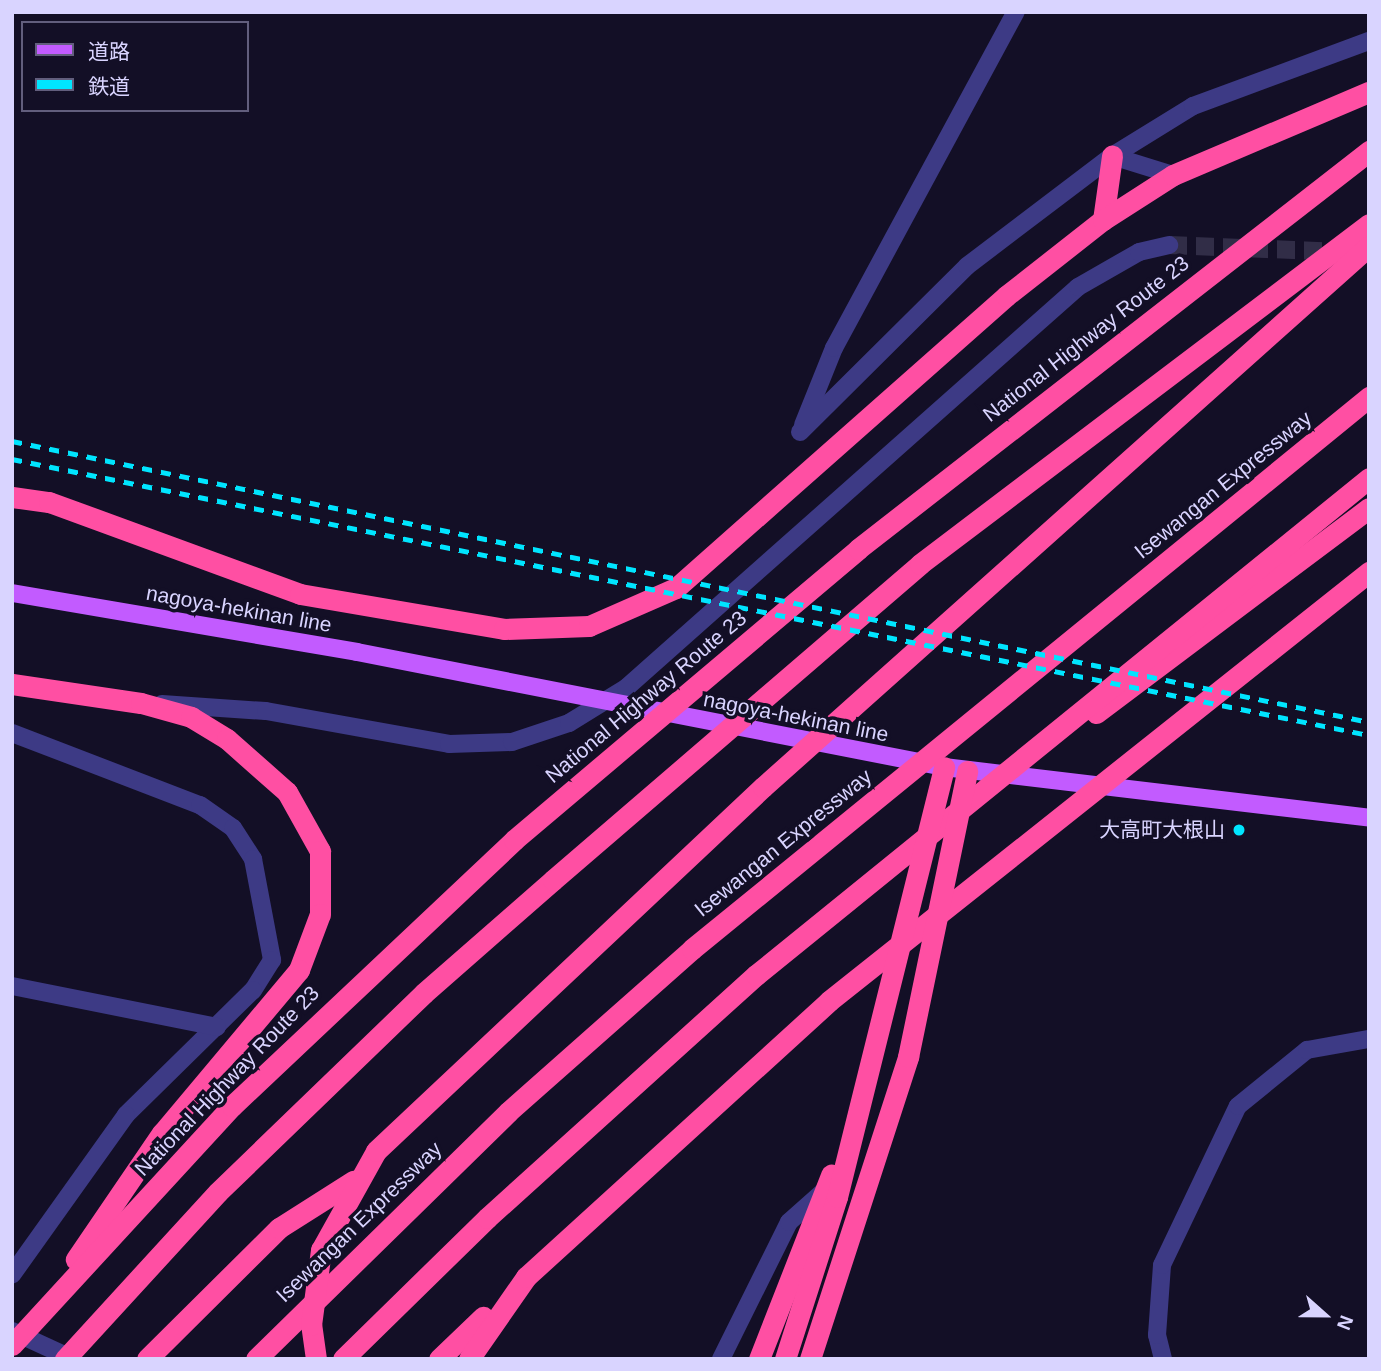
<!DOCTYPE html>
<html>
<head>
<meta charset="utf-8">
<style>
  body { margin:0 }
  #map { position:relative; width:1381px; height:1371px; overflow:hidden; background:#130f26; font-family:Arial,"Noto Sans JP",sans-serif }
  div>[style] { position:absolute }
  .minor-tunnel>* { height:18px; margin-top:-9px; transform-origin:0; background:repeating-linear-gradient(90deg,#312d47 0 18px,transparent 0 27px) }
  .minor>* { height:18px; margin:-9px; padding:0 9px; transform-origin:9px; border-radius:9px; background:#3d3a85 }
  .major>* { height:18px; margin:-9px; padding:0 9px; transform-origin:9px; border-radius:9px; background:#c25bff }
  .highway>* { height:21px; margin:-10.5px; padding:0 10.5px; transform-origin:10.5px; border-radius:10.5px; background:#ff4fa3 }
  .rail>* { height:5px; margin-top:-2.5px; transform-origin:0; background:repeating-linear-gradient(90deg,#00e5ff 0 10px,transparent 0 19px) }
  .dots>* { width:19px; height:19px; translate:-50% -50%; box-sizing:border-box; border:4px solid #130f26; border-radius:50% }
  span { translate:-50% -50%; white-space:nowrap; text-align:center; line-height:1.15; -webkit-text-stroke:7px #130f26; paint-order:stroke }
  .street-label { font-size:21px; color:#d9d4ff }
  .poi-label { font-size:21px; color:#d9d4ff }
  .right { translate:-100% -50%; text-align:right }
  .frame { position:absolute; inset:0; border:14px solid #d9d4ff; pointer-events:none }
  .legend { position:absolute; left:21px; top:21px; width:228px; height:91px; box-sizing:border-box; background:#130f26; border:2px solid #625e7d; margin:0; padding:9px 12px; list-style:none; font-size:21px; color:#d9d4ff }
  .legend li { display:flex; align-items:center; gap:14px; height:35px }
  .legend b { width:35px; border:2px solid #625e7d }
  .north { position:absolute; left:1290px; top:1280px; width:70px; height:70px; -webkit-text-stroke:5px #130f26; paint-order:stroke; rotate:111deg; font-size:19px; font-weight:700; line-height:28px; text-align:center; color:#d9d4ff }
  .north::after { content:''; display:block; margin:auto; width:24px; height:32px; background:#d9d4ff; clip-path:polygon(50% 0,100% 100%,50% 72%,0 100%) }
</style>
</head>
<body>
<div id="map">
  <div class="minor-tunnel">
    <i style="left:1169px;top:245px;width:172px;rotate:2.3deg"></i>
  </div>
  <div class="minor">
    <i style="left:1112px;top:156px;width:64px;rotate:17.3deg"></i>
    <i style="left:803px;top:425px;width:83px;rotate:-68.1deg"></i>
    <i style="left:834px;top:348px;width:382px;rotate:-61.6deg"></i>
    <i style="left:800px;top:432px;width:235px;rotate:-44.8deg"></i>
    <i style="left:967px;top:266px;width:182px;rotate:-37.2deg"></i>
    <i style="left:1112px;top:156px;width:95px;rotate:-31.7deg"></i>
    <i style="left:1193px;top:106px;width:188px;rotate:-20.3deg"></i>
    <i style="left:162px;top:704px;width:104px;rotate:3.9deg"></i>
    <i style="left:266px;top:711px;width:186px;rotate:10.2deg"></i>
    <i style="left:449px;top:744px;width:63px;rotate:-1.8deg"></i>
    <i style="left:512px;top:742px;width:60px;rotate:-18.4deg"></i>
    <i style="left:569px;top:723px;width:67px;rotate:-31.6deg"></i>
    <i style="left:626px;top:688px;width:604px;rotate:-41.58deg"></i>
    <i style="left:1078px;top:287px;width:70px;rotate:-29.8deg"></i>
    <i style="left:1139px;top:252px;width:31px;rotate:-13deg"></i>
    <i style="left:12px;top:733px;width:201px;rotate:21deg"></i>
    <i style="left:200px;top:805px;width:40px;rotate:34.9deg"></i>
    <i style="left:233px;top:828px;width:37px;rotate:57deg"></i>
    <i style="left:253px;top:859px;width:103px;rotate:79.3deg"></i>
    <i style="left:272px;top:960px;width:36px;rotate:122deg"></i>
    <i style="left:253px;top:990px;width:178px;rotate:135.5deg"></i>
    <i style="left:126px;top:1115px;width:196px;rotate:125.5deg"></i>
    <i style="left:12px;top:986px;width:209px;rotate:11.3deg"></i>
    <i style="left:12px;top:1331px;width:67px;rotate:24.7deg"></i>
    <i style="left:721px;top:1359px;width:153px;rotate:-63.6deg"></i>
    <i style="left:789px;top:1222px;width:47px;rotate:-41.5deg"></i>
    <i style="left:1163px;top:1359px;width:25px;rotate:-104deg"></i>
    <i style="left:1157px;top:1335px;width:70px;rotate:-85.9deg"></i>
    <i style="left:1162px;top:1265px;width:176px;rotate:-64.5deg"></i>
    <i style="left:1238px;top:1106px;width:89px;rotate:-39.1deg"></i>
    <i style="left:1307px;top:1050px;width:63px;rotate:-10.1deg"></i>
  </div>
  <div class="major">
    <i style="left:12px;top:593px;width:350px;rotate:9.7deg"></i>
    <i style="left:357px;top:652px;width:598px;rotate:11.08deg"></i>
    <i style="left:944px;top:767px;width:428px;rotate:6.8deg"></i>
  </div>
  <div class="highway">
    <i style="left:1103px;top:220px;width:65px;rotate:-82deg"></i>
    <i style="left:12px;top:497px;width:37px;rotate:8deg"></i>
    <i style="left:49px;top:502px;width:267px;rotate:20.1deg"></i>
    <i style="left:300px;top:594px;width:207px;rotate:9.7deg"></i>
    <i style="left:504px;top:629px;width:85px;rotate:-2deg"></i>
    <i style="left:589px;top:626px;width:95px;rotate:-23.6deg"></i>
    <i style="left:676px;top:588px;width:441px;rotate:-41.5deg"></i>
    <i style="left:1006px;top:296px;width:123px;rotate:-38.1deg"></i>
    <i style="left:1103px;top:220px;width:83px;rotate:-32.7deg"></i>
    <i style="left:1173px;top:175px;width:213px;rotate:-23deg"></i>
    <i style="left:12px;top:684px;width:130px;rotate:8.4deg"></i>
    <i style="left:141px;top:703px;width:52px;rotate:15.6deg"></i>
    <i style="left:191px;top:717px;width:42px;rotate:31.4deg"></i>
    <i style="left:227px;top:739px;width:80px;rotate:41.5deg"></i>
    <i style="left:287px;top:792px;width:68px;rotate:60.8deg"></i>
    <i style="left:320px;top:851px;width:63px;rotate:90deg"></i>
    <i style="left:320px;top:914px;width:60px;rotate:110.6deg"></i>
    <i style="left:299px;top:970px;width:213px;rotate:130deg"></i>
    <i style="left:162px;top:1133px;width:153px;rotate:124.3deg"></i>
    <i style="left:1096px;top:713px;width:341px;rotate:-36.9deg"></i>
    <i style="left:12px;top:1345px;width:325px;rotate:-47.4deg"></i>
    <i style="left:232px;top:1106px;width:388px;rotate:-43.3deg"></i>
    <i style="left:514px;top:840px;width:451px;rotate:-40.2deg"></i>
    <i style="left:858px;top:549px;width:648px;rotate:-37.91deg"></i>
    <i style="left:65px;top:1359px;width:226px;rotate:-47.5deg"></i>
    <i style="left:218px;top:1192px;width:286px;rotate:-44deg"></i>
    <i style="left:424px;top:993px;width:171px;rotate:-41.2deg"></i>
    <i style="left:553px;top:880px;width:484px;rotate:-40.7deg"></i>
    <i style="left:920px;top:564px;width:563px;rotate:-37.13deg"></i>
    <i style="left:147px;top:1359px;width:186px;rotate:-44.8deg"></i>
    <i style="left:279px;top:1228px;width:88px;rotate:-32.4deg"></i>
    <i style="left:256px;top:1359px;width:353px;rotate:-44.4deg"></i>
    <i style="left:508px;top:1112px;width:246px;rotate:-41.5deg"></i>
    <i style="left:692px;top:949px;width:874px;rotate:-39.19deg"></i>
    <i style="left:316px;top:1359px;width:34px;rotate:-98deg"></i>
    <i style="left:311px;top:1325px;width:76px;rotate:-82.4deg"></i>
    <i style="left:321px;top:1250px;width:113px;rotate:-60.9deg"></i>
    <i style="left:376px;top:1151px;width:531px;rotate:-43.25deg"></i>
    <i style="left:763px;top:787px;width:812px;rotate:-41.76deg"></i>
    <i style="left:343px;top:1359px;width:202px;rotate:-44.4deg"></i>
    <i style="left:487px;top:1218px;width:363px;rotate:-42.1deg"></i>
    <i style="left:756px;top:975px;width:789px;rotate:-39.03deg"></i>
    <i style="left:439px;top:1359px;width:61px;rotate:-43.7deg"></i>
    <i style="left:469px;top:1359px;width:100px;rotate:-55.2deg"></i>
    <i style="left:526px;top:1277px;width:410px;rotate:-42.3deg"></i>
    <i style="left:829px;top:1001px;width:690px;rotate:-38.47deg"></i>
    <i style="left:759px;top:1359px;width:198px;rotate:-68.6deg"></i>
    <i style="left:785px;top:1359px;width:170px;rotate:-72.2deg"></i>
    <i style="left:837px;top:1197px;width:443px;rotate:-76deg"></i>
    <i style="left:810px;top:1359px;width:318px;rotate:-72deg"></i>
    <i style="left:908px;top:1057px;width:292px;rotate:-78.3deg"></i>
  </div>
  <div class="rail">
    <i style="left:12px;top:441px;width:1386px;rotate:11.7deg"></i>
    <i style="left:12px;top:459px;width:1385px;rotate:11.5deg"></i>
  </div>
  <div class="dots">
    <i style="left:1239px;top:830px;background:#00e5ff"></i>
  </div>
  <div class="street-label">
    <span style="left:1086px;top:339px;rotate:-38deg">National Highway Route 23</span>
    <span style="left:1223px;top:485px;rotate:-39deg">Isewangan Expressway</span>
    <span style="left:239px;top:609px;rotate:10deg">nagoya-hekinan line</span>
    <span style="left:646px;top:697px;rotate:-40deg">National Highway Route 23</span>
    <span style="left:796px;top:717px;rotate:11deg">nagoya-hekinan line</span>
    <span style="left:783px;top:843px;rotate:-39deg">Isewangan Expressway</span>
    <span style="left:227px;top:1081px;rotate:-46deg">National Highway Route 23</span>
    <span style="left:359px;top:1222px;rotate:-44deg">Isewangan Expressway</span>
  </div>
  <div class="poi-label">
    <span class="right" style="left:1225px;top:830px">大高町大根山</span>
  </div>
  <div class="frame"></div>
  <ul class="legend">
  <li><b style="height:9px;background:#c25bff"></b>道路</li>
  <li><b style="height:9px;background:#00e5ff"></b>鉄道</li>
  </ul>
  <div class="north">N</div>
</div>
</body>
</html>
